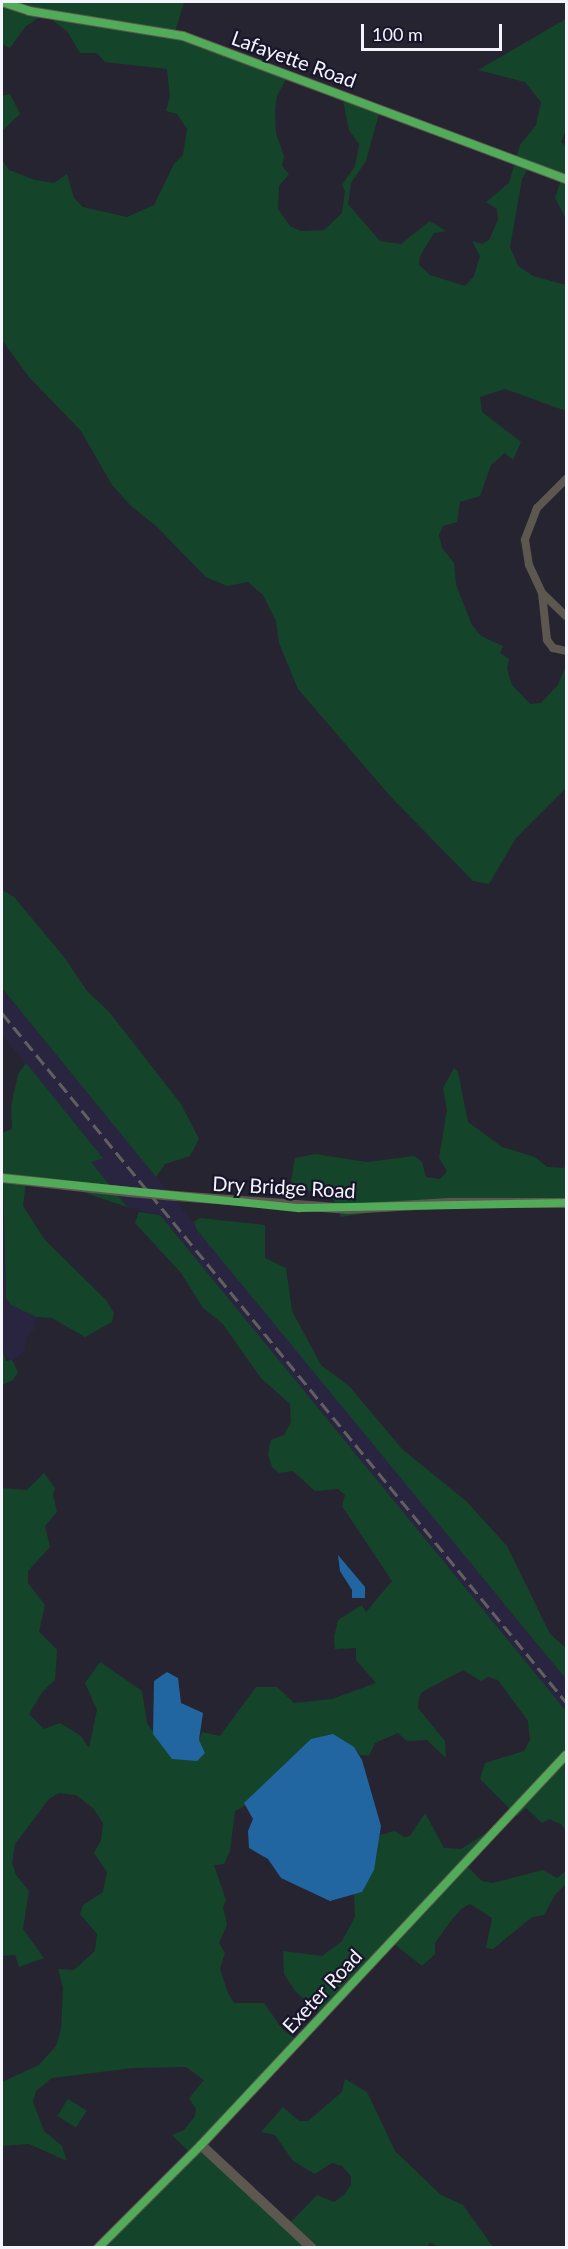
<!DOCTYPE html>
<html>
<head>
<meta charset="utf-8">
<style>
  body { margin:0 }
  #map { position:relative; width:568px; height:2249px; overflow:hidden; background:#262430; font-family:Lato,sans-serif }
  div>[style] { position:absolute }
  .built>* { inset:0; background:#292540 }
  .green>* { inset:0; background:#14452a; transform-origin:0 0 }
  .water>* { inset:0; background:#2166a1 }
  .minor>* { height:8px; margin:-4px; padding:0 4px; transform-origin:4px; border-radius:4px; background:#5c574f }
  .tertiary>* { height:10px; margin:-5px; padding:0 5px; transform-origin:5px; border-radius:5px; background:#5c574f }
  .rail>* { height:3px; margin-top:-1.5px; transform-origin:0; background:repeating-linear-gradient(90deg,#625f5e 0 12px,transparent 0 18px) }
  .tertiary-bridge>* { height:10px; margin:-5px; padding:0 5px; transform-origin:5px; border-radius:5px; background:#5c574f }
  .cycleway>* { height:8px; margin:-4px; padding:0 4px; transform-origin:4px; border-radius:4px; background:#51ab58 }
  span { translate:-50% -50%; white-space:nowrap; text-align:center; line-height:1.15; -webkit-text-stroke:4.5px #19162b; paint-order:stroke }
  .street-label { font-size:20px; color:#f4f4fd }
  .frame { position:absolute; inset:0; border:3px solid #f4f4fd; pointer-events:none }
  .scale { position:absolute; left:361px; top:24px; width:141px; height:27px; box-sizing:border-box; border:3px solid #f4f4fd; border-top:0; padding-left:8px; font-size:18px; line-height:21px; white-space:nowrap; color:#f4f4fd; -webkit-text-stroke:4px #19162b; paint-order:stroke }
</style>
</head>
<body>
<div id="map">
  <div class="built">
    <i style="clip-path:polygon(2px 988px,566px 1679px,566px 1711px,160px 1215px,127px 1207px,91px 1162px,103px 1157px,2px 1035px)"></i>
    <i style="clip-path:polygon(2px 1178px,6px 1297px,11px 1305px,36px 1317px,35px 1328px,26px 1338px,25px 1351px,10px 1362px,2px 1348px)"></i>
  </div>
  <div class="green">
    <i style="clip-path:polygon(2px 2px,184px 2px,175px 32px,288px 75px,277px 96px,275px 110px,276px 133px,284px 156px,282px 166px,289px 174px,279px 186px,278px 209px,290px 226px,301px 231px,324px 230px,342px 213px,345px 191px,342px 185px,355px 166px,359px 144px,349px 130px,343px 100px,380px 110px,366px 161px,351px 183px,348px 204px,380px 241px,401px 244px,430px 221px,446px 231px,434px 233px,420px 256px,419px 265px,430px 275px,465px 286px,474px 276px,480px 256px,472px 241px,482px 244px,489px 240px,498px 220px,497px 209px,486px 202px,509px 183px,520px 145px,536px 125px,541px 102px,525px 82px,478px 70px,566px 19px,566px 129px,561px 142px,566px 146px,566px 219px,555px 198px,561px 181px,528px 168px,522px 179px,510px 247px,518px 266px,533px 276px,566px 285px,566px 411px,505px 389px,480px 397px,482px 412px,521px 442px,513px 460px,505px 453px,491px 465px,480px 496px,460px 502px,457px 522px,443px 526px,439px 535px,442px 548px,454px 563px,456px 585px,472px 625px,481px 636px,503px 646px,500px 653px,509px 659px,507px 669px,512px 685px,530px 704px,541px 703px,558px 685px,566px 665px,566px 788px,516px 838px,489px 884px,473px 881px,391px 797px,298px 689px,279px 643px,276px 621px,263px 595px,248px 582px,227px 586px,206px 577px,155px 525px,131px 506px,112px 485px,81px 431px,29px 377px,2px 340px,2px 160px,9px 170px,35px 180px,54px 183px,67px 174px,74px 198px,83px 207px,127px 217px,154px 205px,174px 164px,183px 155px,187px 129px,177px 114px,166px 111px,170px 96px,167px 69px,105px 62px,97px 53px,80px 53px,67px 31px,44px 14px,25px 27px,10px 48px,2px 44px)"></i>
    <i style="clip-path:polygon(10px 94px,20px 114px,2px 131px,2px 96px)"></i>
    <i style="clip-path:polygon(2px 890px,14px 897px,64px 957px,87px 991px,110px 1013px,181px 1104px,199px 1139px,190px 1156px,165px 1164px,156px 1177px,2px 988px)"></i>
    <i style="clip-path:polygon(26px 1063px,103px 1158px,91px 1162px,127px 1207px,65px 1186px,26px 1182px,23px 1206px,45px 1240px,106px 1300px,114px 1313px,112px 1322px,85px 1337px,52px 1318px,36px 1317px,11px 1305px,6px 1298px,2px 1133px,12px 1129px,11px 1107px,18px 1074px)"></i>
    <i style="clip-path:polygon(454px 1068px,458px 1072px,468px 1122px,502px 1147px,535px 1157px,547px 1167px,564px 1168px,566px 1162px,566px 1203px,375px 1212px,341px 1217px,331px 1194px,303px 1190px,291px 1182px,295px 1158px,315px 1154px,367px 1162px,414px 1156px,422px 1162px,426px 1177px,440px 1179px,447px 1171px,439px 1158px,447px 1110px,443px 1088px)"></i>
    <i style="clip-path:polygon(139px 1212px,160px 1215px,566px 1711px,566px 1831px,561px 1824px,549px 1819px,542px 1823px,526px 1808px,517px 1816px,480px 1779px,485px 1763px,524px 1751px,530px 1740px,528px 1721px,498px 1680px,488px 1677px,481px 1681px,463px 1670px,422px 1692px,419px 1698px,418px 1708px,445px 1741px,446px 1758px,427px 1740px,407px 1741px,398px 1733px,375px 1743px,369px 1756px,360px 1755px,354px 1747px,235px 1811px,230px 1851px,224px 1864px,214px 1865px,226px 1900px,223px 1907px,227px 1925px,219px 1943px,225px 1953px,220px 1969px,228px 1993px,234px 2003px,264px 2003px,283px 2030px,300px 2042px,206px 2144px,288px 2225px,317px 2195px,334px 2202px,344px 2195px,351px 2185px,351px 2176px,342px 2166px,332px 2163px,315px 2174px,293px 2161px,275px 2135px,261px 2132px,283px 2107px,299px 2121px,308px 2121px,342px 2092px,345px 2079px,367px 2092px,395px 2151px,441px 2195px,463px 2205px,493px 2247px,439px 2247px,430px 2243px,426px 2248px,102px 2247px,193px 2156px,172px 2135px,184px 2130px,195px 2116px,196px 2109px,189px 2098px,204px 2080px,186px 2067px,133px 2068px,52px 2078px,36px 2091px,33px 2102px,44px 2131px,62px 2146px,67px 2161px,29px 2144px,2px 2146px,2px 2082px,39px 2065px,56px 2046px,61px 2030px,63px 1988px,58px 1969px,74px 1970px,95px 1951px,97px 1934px,80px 1914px,83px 1905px,103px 1892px,107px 1872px,94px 1853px,101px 1840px,103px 1823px,93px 1808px,76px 1795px,59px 1793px,49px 1799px,15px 1844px,12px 1863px,16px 1875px,29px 1891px,23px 1929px,44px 1958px,19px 1967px,15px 1955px,2px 1956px,2px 1488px,27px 1490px,44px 1473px,55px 1488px,53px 1494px,57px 1512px,45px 1526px,50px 1547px,28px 1571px,28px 1583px,45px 1605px,39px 1632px,57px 1650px,55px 1680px,43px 1691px,29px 1714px,44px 1729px,60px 1723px,81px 1736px,89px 1748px,97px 1710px,85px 1683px,100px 1662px,142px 1691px,147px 1723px,161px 1742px,205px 1753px,199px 1740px,202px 1732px,220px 1736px,256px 1687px,277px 1687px,294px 1703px,332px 1699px,376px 1683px,356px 1660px,356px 1648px,335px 1649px,334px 1637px,338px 1620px,362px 1605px,366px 1612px,392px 1581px,342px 1506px,345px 1495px,338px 1489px,315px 1491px,293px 1471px,279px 1473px,272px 1467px,268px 1454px,271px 1440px,284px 1435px,291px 1422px,290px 1404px,261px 1378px,222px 1323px,203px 1308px,181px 1273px,135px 1223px)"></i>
    <i style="clip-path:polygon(200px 1218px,265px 1225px,265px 1258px,286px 1268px,292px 1311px,321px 1365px,349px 1386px,402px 1449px,466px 1501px,507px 1546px,550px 1634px,566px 1648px,566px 1679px,197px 1230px,194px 1222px)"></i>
    <i style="clip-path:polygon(2px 1348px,6px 1361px,12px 1360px,18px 1372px,13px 1380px,2px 1385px)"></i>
    <i style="clip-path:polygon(425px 1813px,444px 1848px,461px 1849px,486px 1833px,493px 1839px,468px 1867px,482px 1881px,493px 1883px,543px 1870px,557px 1878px,566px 1871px,566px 1884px,555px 1895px,544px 1915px,532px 1917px,493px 1949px,486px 1948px,492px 1918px,470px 1904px,461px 1909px,450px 1922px,435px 1943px,435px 1954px,422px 1966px,394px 1944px,324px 2016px,296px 1992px,284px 1974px,283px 1951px,322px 1956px,342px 1941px,355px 1917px,354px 1895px,362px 1892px,380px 1835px,395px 1831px,404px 1837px,410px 1836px)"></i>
    <i style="left:68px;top:2099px;width:22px;height:20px;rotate:32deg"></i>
  </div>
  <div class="water">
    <i style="clip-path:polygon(338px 1555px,365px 1587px,365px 1598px,352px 1598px,352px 1590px,340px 1571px)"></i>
    <i style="clip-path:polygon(167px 1672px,178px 1678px,181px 1703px,203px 1713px,199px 1740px,205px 1753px,197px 1761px,172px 1759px,153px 1734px,154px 1681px)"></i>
    <i style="clip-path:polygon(333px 1734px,354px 1747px,362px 1760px,381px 1826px,374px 1870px,362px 1892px,330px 1901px,281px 1878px,268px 1859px,249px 1848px,248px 1831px,253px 1819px,244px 1803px,311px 1739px)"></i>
  </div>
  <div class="minor">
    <i style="left:566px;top:479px;width:41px;rotate:135deg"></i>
    <i style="left:537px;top:508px;width:34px;rotate:111deg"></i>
    <i style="left:525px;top:540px;width:25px;rotate:81deg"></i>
    <i style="left:529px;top:565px;width:31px;rotate:65deg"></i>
    <i style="left:542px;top:593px;width:47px;rotate:83.9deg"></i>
    <i style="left:547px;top:640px;width:10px;rotate:53deg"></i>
    <i style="left:553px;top:648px;width:13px;rotate:13deg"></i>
    <i style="left:542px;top:593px;width:33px;rotate:44deg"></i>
  </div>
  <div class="tertiary">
    <i style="left:2px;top:2px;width:28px;rotate:18deg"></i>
    <i style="left:29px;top:11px;width:156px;rotate:9.2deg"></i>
    <i style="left:183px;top:36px;width:409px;rotate:20.5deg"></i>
    <i style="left:2px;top:1178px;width:128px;rotate:6.3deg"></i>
    <i style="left:176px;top:1196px;width:171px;rotate:4.3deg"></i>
    <i style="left:347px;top:1209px;width:103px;rotate:-3.3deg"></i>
    <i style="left:450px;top:1203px;width:116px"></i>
    <i style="left:201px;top:2145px;width:151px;rotate:42.9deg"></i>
    <i style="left:98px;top:2248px;width:146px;rotate:-45deg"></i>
    <i style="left:201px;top:2145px;width:534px;rotate:-46.9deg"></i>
  </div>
  <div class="rail">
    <i style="left:2px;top:1013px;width:890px;rotate:50.7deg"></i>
  </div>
  <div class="tertiary-bridge">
    <i style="left:129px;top:1192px;width:47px;rotate:4.9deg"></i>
  </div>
  <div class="cycleway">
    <i style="left:2px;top:2px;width:28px;rotate:18deg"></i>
    <i style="left:29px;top:11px;width:156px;rotate:9.2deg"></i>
    <i style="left:183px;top:36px;width:409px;rotate:20.5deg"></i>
    <i style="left:2px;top:1178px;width:299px;rotate:5.8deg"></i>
    <i style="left:299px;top:1208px;width:267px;rotate:-1.1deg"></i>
    <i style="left:98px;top:2248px;width:146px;rotate:-45deg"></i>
    <i style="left:201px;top:2145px;width:534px;rotate:-46.9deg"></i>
  </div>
  <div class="street-label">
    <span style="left:294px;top:59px;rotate:20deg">Lafayette Road</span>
    <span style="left:284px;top:1187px;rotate:3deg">Dry Bridge Road</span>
    <span style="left:322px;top:1991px;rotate:-47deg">Exeter Road</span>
  </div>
  <div class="frame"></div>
  <div class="scale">100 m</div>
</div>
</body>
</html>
